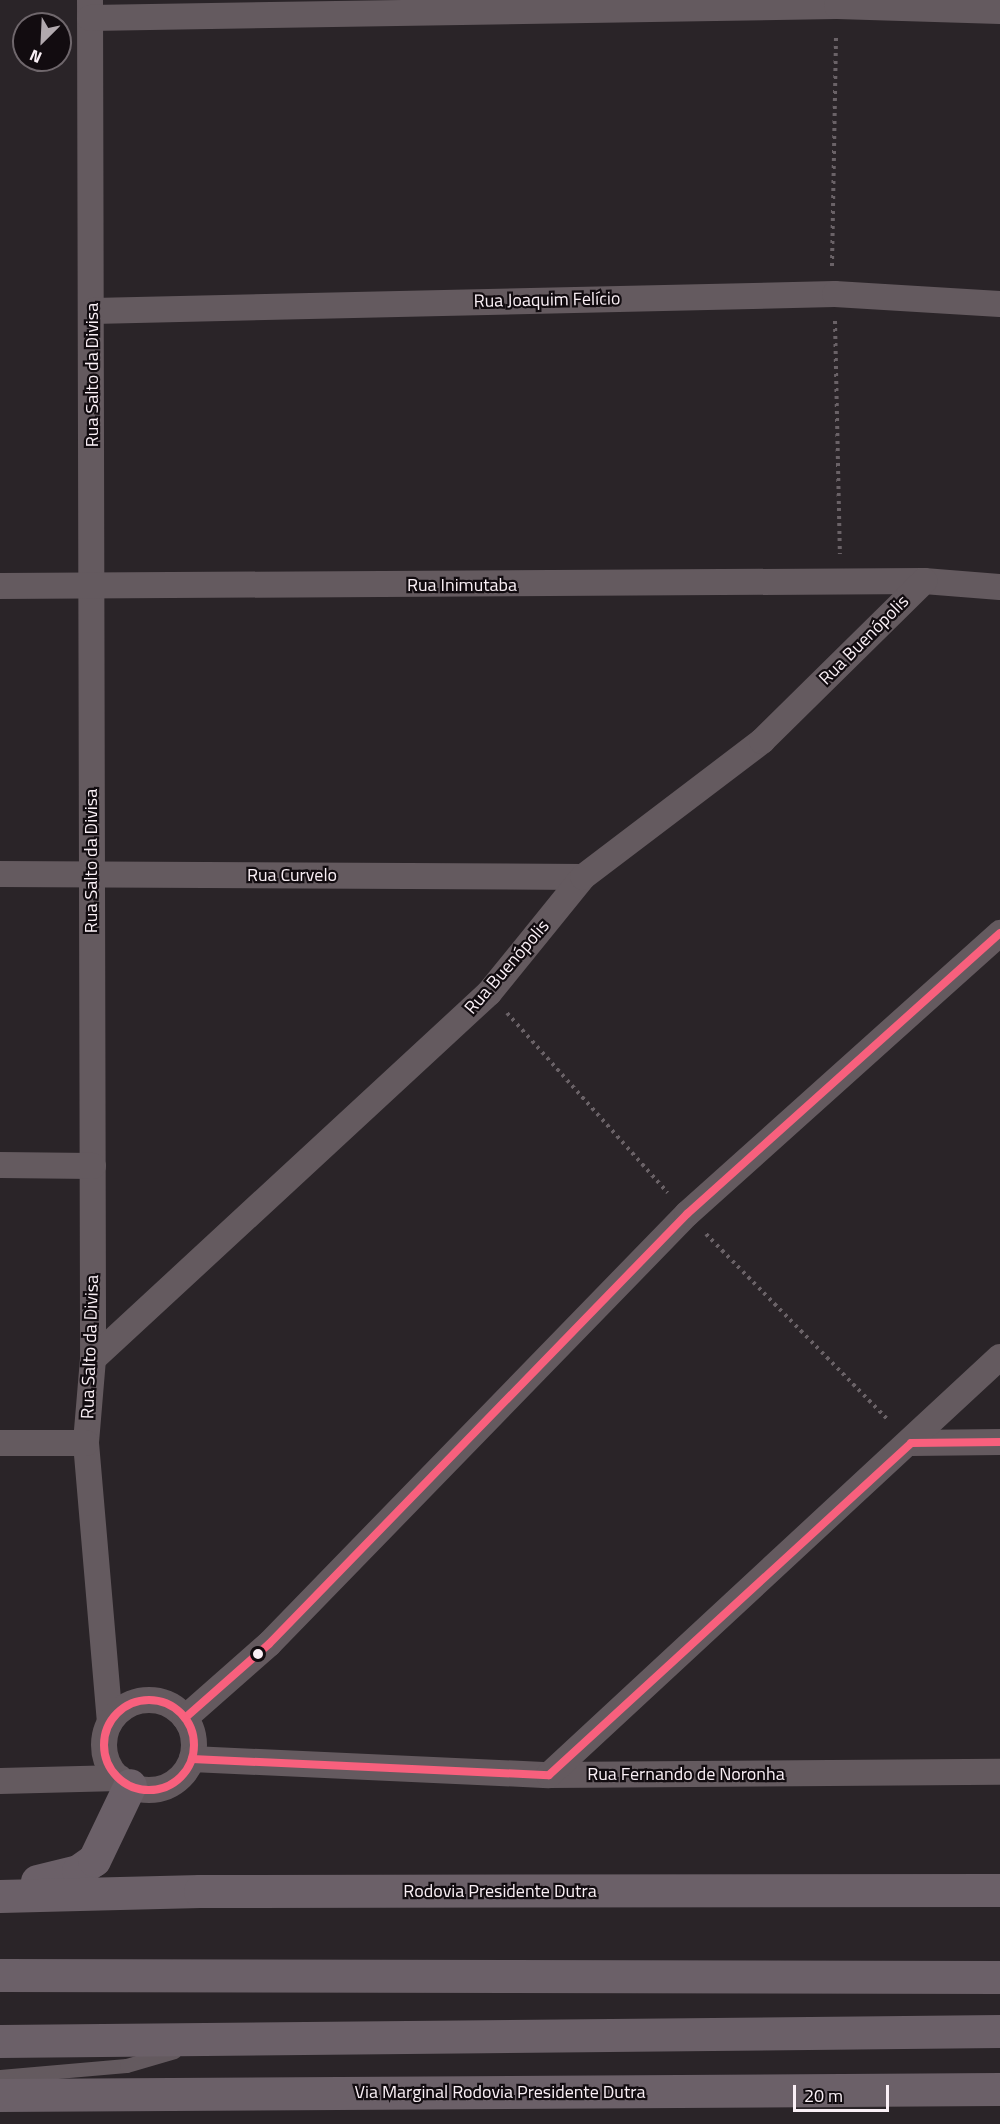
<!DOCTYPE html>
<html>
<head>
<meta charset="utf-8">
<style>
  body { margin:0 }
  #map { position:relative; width:1000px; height:2124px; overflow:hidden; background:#2a2428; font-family:"Titillium Web",sans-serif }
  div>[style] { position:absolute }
  .path>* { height:4px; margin-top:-2px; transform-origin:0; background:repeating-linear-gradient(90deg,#6a6267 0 3px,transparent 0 7.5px) }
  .lane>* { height:14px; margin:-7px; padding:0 7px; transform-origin:7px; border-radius:7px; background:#645a5f }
  .street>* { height:26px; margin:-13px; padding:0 13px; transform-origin:13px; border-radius:13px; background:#645a5f }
  .street>.ring { margin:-13px; padding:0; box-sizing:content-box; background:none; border:26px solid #645a5f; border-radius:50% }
  .highway>* { height:33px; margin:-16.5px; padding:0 16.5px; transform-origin:16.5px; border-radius:16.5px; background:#6b6068 }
  .bus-1>* { height:8px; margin:-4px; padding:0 4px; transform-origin:4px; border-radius:4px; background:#f8607d }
  .bus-1>.ring { margin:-4px; padding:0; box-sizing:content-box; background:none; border:8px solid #f8607d; border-radius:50% }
  .dots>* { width:16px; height:16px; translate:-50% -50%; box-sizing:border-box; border:3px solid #120c10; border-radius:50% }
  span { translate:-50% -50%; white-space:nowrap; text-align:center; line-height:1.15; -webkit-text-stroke:4.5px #120c10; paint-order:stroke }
  .street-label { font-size:18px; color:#faf0f6 }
  .north { position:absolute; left:12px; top:12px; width:60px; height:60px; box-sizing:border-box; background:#120c10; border:2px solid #6f676c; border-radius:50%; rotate:204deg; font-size:16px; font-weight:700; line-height:24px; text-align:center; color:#faf0f6 }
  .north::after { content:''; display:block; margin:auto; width:21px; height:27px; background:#b1a9ae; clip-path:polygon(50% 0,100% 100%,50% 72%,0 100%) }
  .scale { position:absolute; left:793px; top:2085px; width:96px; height:27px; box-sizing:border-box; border:3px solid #faf0f6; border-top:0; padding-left:8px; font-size:18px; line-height:21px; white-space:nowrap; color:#faf0f6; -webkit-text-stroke:4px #120c10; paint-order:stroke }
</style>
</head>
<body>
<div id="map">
  <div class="path">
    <i style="left:832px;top:266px;width:232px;rotate:-89deg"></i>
    <i style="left:835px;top:321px;width:233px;rotate:88.8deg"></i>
    <i style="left:507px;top:1013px;width:241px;rotate:48.2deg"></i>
    <i style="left:706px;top:1234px;width:262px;rotate:45.6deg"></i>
  </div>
  <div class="lane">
    <i style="left:0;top:2077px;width:127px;rotate:-5deg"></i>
    <i style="left:127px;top:2066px;width:50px;rotate:-16.3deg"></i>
  </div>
  <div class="street">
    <i style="left:90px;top:0;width:1359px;rotate:89.87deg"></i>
    <i style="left:93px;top:1359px;width:84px;rotate:94.8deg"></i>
    <i style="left:86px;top:1443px;width:280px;rotate:85.1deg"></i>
    <i style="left:90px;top:18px;width:747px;rotate:-0.92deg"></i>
    <i style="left:837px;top:6px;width:163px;rotate:1.8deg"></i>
    <i style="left:93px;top:311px;width:742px;rotate:-1.31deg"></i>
    <i style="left:835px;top:294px;width:165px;rotate:3.5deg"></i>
    <i style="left:0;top:586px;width:924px;rotate:-0.31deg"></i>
    <i style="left:924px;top:581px;width:76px;rotate:4.5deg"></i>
    <i style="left:0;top:874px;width:583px;rotate:0.29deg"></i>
    <i style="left:0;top:1165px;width:93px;rotate:0.6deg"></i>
    <i style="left:93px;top:1359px;width:539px;rotate:-42.75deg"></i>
    <i style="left:489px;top:993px;width:149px;rotate:-51deg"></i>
    <i style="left:583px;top:877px;width:225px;rotate:-37.2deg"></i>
    <i style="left:762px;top:741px;width:228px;rotate:-44.6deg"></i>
    <i style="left:0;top:1443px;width:86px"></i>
    <i style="left:911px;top:1443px;width:89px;rotate:-0.6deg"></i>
    <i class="ring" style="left:104px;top:1700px;width:64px;height:64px"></i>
    <i style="left:185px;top:1718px;width:112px;rotate:-41.4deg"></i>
    <i style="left:269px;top:1644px;width:600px;rotate:-45.81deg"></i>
    <i style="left:687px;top:1214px;width:421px;rotate:-41.9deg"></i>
    <i style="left:192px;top:1759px;width:357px;rotate:2.6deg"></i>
    <i style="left:549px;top:1775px;width:451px;rotate:-0.4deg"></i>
    <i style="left:549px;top:1775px;width:615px;rotate:-42.83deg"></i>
    <i style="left:0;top:1781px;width:120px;rotate:-1.4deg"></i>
  </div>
  <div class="highway">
    <i style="left:37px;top:1881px;width:42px;rotate:-13.7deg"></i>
    <i style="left:78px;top:1871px;width:19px;rotate:-35deg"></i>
    <i style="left:94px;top:1860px;width:83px;rotate:-64.4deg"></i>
    <i style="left:0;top:1896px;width:200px;rotate:-1.4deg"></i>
    <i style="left:200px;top:1891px;width:800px;rotate:-0.07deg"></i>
    <i style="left:0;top:1975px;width:1000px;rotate:0.11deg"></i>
    <i style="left:0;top:2041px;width:1000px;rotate:-0.57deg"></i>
    <i style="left:0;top:2095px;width:1000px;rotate:-0.34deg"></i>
  </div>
  <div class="bus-1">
    <i style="left:911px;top:1443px;width:89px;rotate:-0.6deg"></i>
    <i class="ring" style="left:104px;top:1700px;width:82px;height:82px"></i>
    <i style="left:185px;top:1718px;width:112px;rotate:-41.4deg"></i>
    <i style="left:269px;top:1644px;width:600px;rotate:-45.81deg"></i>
    <i style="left:687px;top:1214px;width:421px;rotate:-41.9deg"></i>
    <i style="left:192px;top:1759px;width:357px;rotate:2.6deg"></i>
    <i style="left:549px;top:1775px;width:491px;rotate:-42.5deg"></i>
  </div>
  <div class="dots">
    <i style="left:258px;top:1654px;background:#faf0f6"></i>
  </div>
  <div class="street-label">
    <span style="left:547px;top:300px;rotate:-1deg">Rua Joaquim Felício</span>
    <span style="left:92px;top:375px;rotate:-90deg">Rua Salto da Divisa</span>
    <span style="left:462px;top:585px">Rua Inimutaba</span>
    <span style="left:864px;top:640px;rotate:-45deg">Rua Buenópolis</span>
    <span style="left:91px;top:861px;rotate:-90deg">Rua Salto da Divisa</span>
    <span style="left:292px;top:875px">Rua Curvelo</span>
    <span style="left:507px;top:967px;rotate:-49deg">Rua Buenópolis</span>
    <span style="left:90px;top:1347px;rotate:-88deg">Rua Salto da Divisa</span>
    <span style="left:686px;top:1774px">Rua Fernando de Noronha</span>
    <span style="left:500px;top:1891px">Rodovia Presidente Dutra</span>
    <span style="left:500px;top:2092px">Via Marginal Rodovia Presidente Dutra</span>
  </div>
  <div class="north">N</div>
  <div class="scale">20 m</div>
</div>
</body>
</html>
